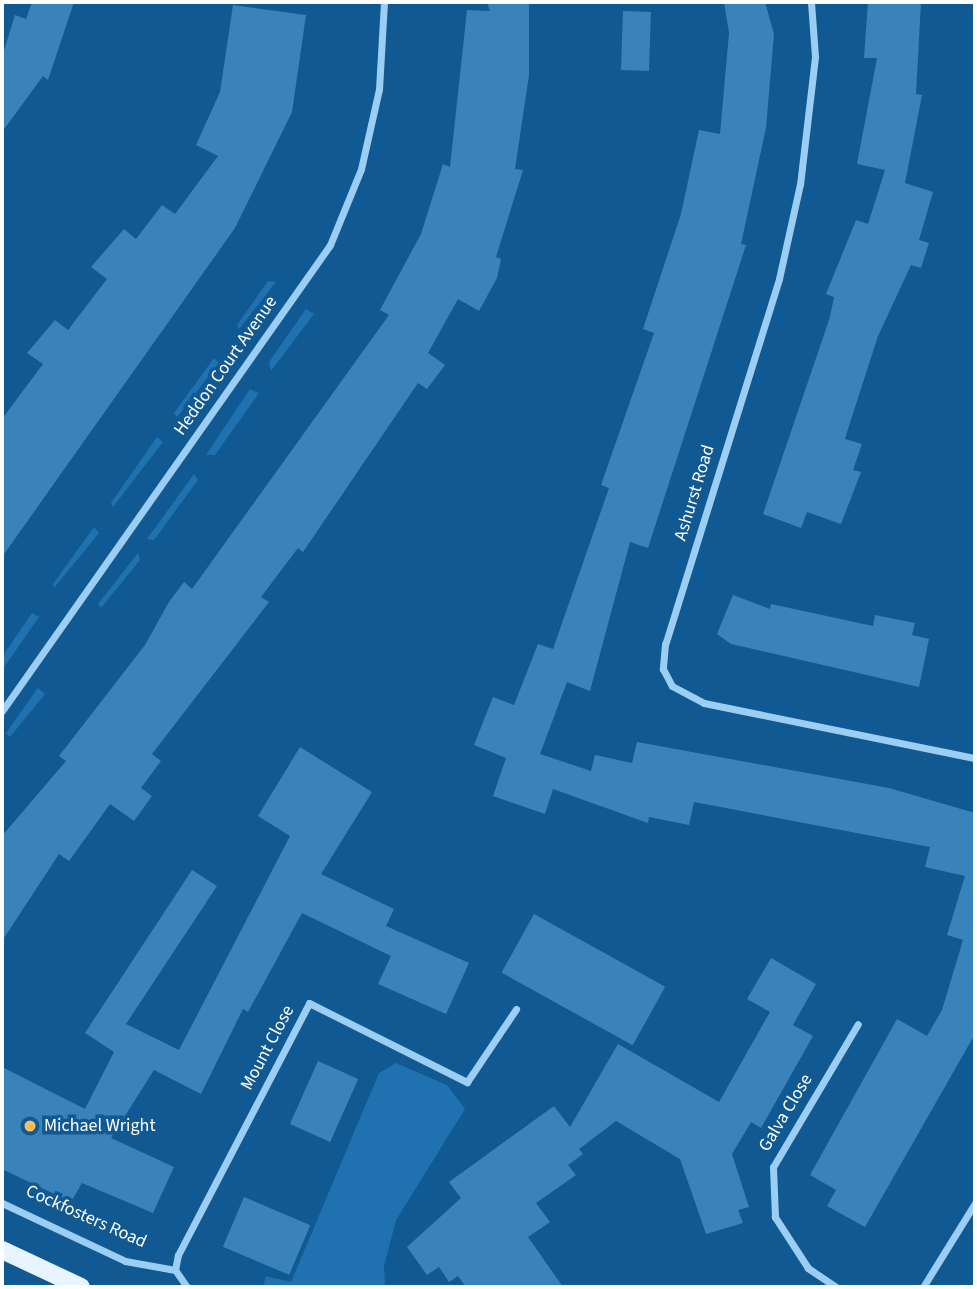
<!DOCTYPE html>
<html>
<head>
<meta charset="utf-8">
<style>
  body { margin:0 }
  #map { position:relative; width:977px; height:1289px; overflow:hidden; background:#115992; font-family:"Source Sans 3",sans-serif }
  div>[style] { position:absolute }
  .green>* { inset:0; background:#1f72af }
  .building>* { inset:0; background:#3983ba; transform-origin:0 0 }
  .street>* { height:7px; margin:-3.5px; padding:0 3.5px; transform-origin:3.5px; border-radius:3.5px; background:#9ccef3 }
  .primary>* { height:18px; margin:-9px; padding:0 9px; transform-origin:9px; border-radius:9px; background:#e8f4ff }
  .dots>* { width:19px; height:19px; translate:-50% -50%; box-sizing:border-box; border:4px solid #115992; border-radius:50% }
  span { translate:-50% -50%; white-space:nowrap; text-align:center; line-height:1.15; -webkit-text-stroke:7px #115992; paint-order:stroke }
  .street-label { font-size:18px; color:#fff }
  .poi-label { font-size:18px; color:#fff }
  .left { translate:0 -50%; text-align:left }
  .frame { position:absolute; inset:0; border:4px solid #fff; pointer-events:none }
</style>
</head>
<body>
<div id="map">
  <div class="green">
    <i style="clip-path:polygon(268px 281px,276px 282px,239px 329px,237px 325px)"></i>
    <i style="clip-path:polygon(306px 309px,314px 314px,271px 371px,269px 362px)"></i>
    <i style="clip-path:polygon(214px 358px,219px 363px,177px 417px,174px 413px)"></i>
    <i style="clip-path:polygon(250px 389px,259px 393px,215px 455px,206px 455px)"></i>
    <i style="clip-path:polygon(157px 437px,163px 442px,113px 507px,111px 503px)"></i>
    <i style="clip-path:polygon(194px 474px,198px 480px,154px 540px,147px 539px)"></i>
    <i style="clip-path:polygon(94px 527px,99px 533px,54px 588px,53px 584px)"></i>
    <i style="clip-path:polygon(138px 553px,140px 560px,101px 608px,98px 604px)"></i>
    <i style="clip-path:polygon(32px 613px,39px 617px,2px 670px,2px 657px)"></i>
    <i style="clip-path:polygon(38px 688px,45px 694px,10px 737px,6px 733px)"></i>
    <i style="clip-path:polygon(396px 1063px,447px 1085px,465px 1109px,396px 1220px,384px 1266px,385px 1287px,263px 1287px,266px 1276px,291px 1282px,379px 1073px)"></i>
  </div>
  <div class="building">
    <i style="clip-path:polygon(32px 2px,74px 2px,48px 80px,43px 76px,2px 132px,2px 57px,15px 15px,26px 19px)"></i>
    <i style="clip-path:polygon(487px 2px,529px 2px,529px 75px,515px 169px,523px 170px,496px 257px,501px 259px,497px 278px,479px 311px,458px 299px,428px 353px,445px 365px,427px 389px,418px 383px,303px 552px,298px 548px,261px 597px,269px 602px,152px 754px,161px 761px,141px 788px,152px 796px,134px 821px,110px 804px,69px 861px,59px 854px,2px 941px,2px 836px,66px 761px,59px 756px,145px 645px,169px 602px,184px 582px,192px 589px,389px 315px,380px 310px,421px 234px,443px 164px,450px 167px,467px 10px,490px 11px)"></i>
    <i style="clip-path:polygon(724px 2px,765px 2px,774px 34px,766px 128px,741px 244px,746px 245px,648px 548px,630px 542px,590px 691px,567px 682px,540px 754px,591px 771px,595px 755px,632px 763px,637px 742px,889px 788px,975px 813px,975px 1034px,865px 1227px,827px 1206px,836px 1190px,810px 1175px,897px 1019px,927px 1036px,942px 1010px,963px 940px,947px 935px,965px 876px,925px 867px,930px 847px,694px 802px,689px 825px,649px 817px,648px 823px,553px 789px,545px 814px,493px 796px,506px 758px,474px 745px,493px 697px,514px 705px,538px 644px,553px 649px,609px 488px,601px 485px,654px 333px,643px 329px,681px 214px,699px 130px,720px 134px,729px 33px)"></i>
    <i style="clip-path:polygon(868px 2px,921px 2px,916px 94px,922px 95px,905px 183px,933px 192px,919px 240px,929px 243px,921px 268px,911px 265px,878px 336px,848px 429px,845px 439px,862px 444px,853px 470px,861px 472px,841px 524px,807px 512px,801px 528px,763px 514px,830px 317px,834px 297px,826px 294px,856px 220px,868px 224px,885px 170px,857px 164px,877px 58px,864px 58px)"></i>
    <i style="clip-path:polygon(233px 5px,306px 15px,292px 112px,235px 228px,2px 557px,2px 419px,43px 364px,27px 353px,55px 320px,68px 330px,107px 279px,91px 267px,124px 229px,136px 239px,162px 205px,175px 214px,218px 156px,196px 145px,220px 92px)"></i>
    <i style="left:623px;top:11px;width:28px;height:59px;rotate:2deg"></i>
    <i style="clip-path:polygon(733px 595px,770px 609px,771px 604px,873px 626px,875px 615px,915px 623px,912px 635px,929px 639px,919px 687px,731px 644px,717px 634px)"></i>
    <i style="clip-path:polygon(300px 747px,372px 792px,321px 874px,394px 909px,386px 926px,469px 963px,446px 1014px,378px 984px,391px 956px,302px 913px,248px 1012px,243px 1009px,201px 1094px,154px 1070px,111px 1138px,174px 1167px,153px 1213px,82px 1183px,71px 1202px,2px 1169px,2px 1067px,85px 1109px,114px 1052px,85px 1033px,192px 870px,217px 886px,126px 1024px,179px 1050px,290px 836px,258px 816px)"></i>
    <i style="left:534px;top:914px;width:150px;height:67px;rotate:29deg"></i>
    <i style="clip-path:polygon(771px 958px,816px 984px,793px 1025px,813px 1036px,761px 1128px,751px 1122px,732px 1154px,749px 1207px,738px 1210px,743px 1223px,706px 1234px,680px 1159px,616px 1121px,579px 1149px,583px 1154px,568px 1165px,576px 1175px,536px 1203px,550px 1222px,528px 1237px,563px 1287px,466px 1287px,458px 1276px,449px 1282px,439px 1267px,427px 1275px,407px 1247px,461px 1198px,449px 1182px,554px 1106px,570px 1127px,618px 1044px,719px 1102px,770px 1012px,747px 999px)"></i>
    <i style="left:318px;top:1061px;width:44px;height:69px;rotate:24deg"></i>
    <i style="left:244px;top:1197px;width:72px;height:54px;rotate:23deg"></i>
  </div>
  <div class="street">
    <i style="left:811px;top:2px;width:55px;rotate:85.8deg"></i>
    <i style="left:815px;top:57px;width:128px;rotate:96.7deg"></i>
    <i style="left:800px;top:184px;width:97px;rotate:102.5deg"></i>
    <i style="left:779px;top:279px;width:382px;rotate:107.3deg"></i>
    <i style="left:665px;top:644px;width:25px;rotate:95deg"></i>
    <i style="left:663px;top:669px;width:19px;rotate:62deg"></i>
    <i style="left:672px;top:686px;width:36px;rotate:28deg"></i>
    <i style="left:704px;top:703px;width:277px;rotate:11.5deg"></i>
    <i style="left:2px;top:711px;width:570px;rotate:-54.86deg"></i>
    <i style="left:330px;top:245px;width:82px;rotate:-67.8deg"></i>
    <i style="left:361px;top:169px;width:82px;rotate:-77.3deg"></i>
    <i style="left:379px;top:89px;width:87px;rotate:-86.7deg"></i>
    <i style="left:2px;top:1203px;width:136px;rotate:25.2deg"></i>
    <i style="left:125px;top:1261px;width:51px;rotate:10.2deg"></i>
    <i style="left:187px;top:1287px;width:21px;rotate:-125deg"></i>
    <i style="left:175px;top:1270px;width:15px;rotate:-79deg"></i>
    <i style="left:178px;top:1255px;width:284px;rotate:-62.5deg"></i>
    <i style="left:309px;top:1003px;width:177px;rotate:26.6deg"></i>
    <i style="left:467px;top:1082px;width:88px;rotate:-56.1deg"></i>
    <i style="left:836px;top:1287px;width:34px;rotate:-146deg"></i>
    <i style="left:808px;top:1268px;width:61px;rotate:-122.9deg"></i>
    <i style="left:775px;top:1217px;width:50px;rotate:-92.3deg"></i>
    <i style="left:773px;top:1167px;width:166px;rotate:-59.3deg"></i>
    <i style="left:923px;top:1287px;width:99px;rotate:-58.2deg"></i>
  </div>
  <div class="primary">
    <i style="left:2px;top:1250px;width:87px;rotate:25.1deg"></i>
  </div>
  <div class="dots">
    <i style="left:30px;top:1126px;background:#ffbd5e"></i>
  </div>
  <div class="street-label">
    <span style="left:226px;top:366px;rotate:-55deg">Heddon Court Avenue</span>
    <span style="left:695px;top:493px;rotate:-73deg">Ashurst Road</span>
    <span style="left:268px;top:1048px;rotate:-62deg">Mount Close</span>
    <span style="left:786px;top:1113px;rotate:-59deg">Galva Close</span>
    <span style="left:86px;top:1217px;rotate:24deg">Cockfosters Road</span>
  </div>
  <div class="poi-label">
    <span class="left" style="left:44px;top:1126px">Michael Wright</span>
  </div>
  <div class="frame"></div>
</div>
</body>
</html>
